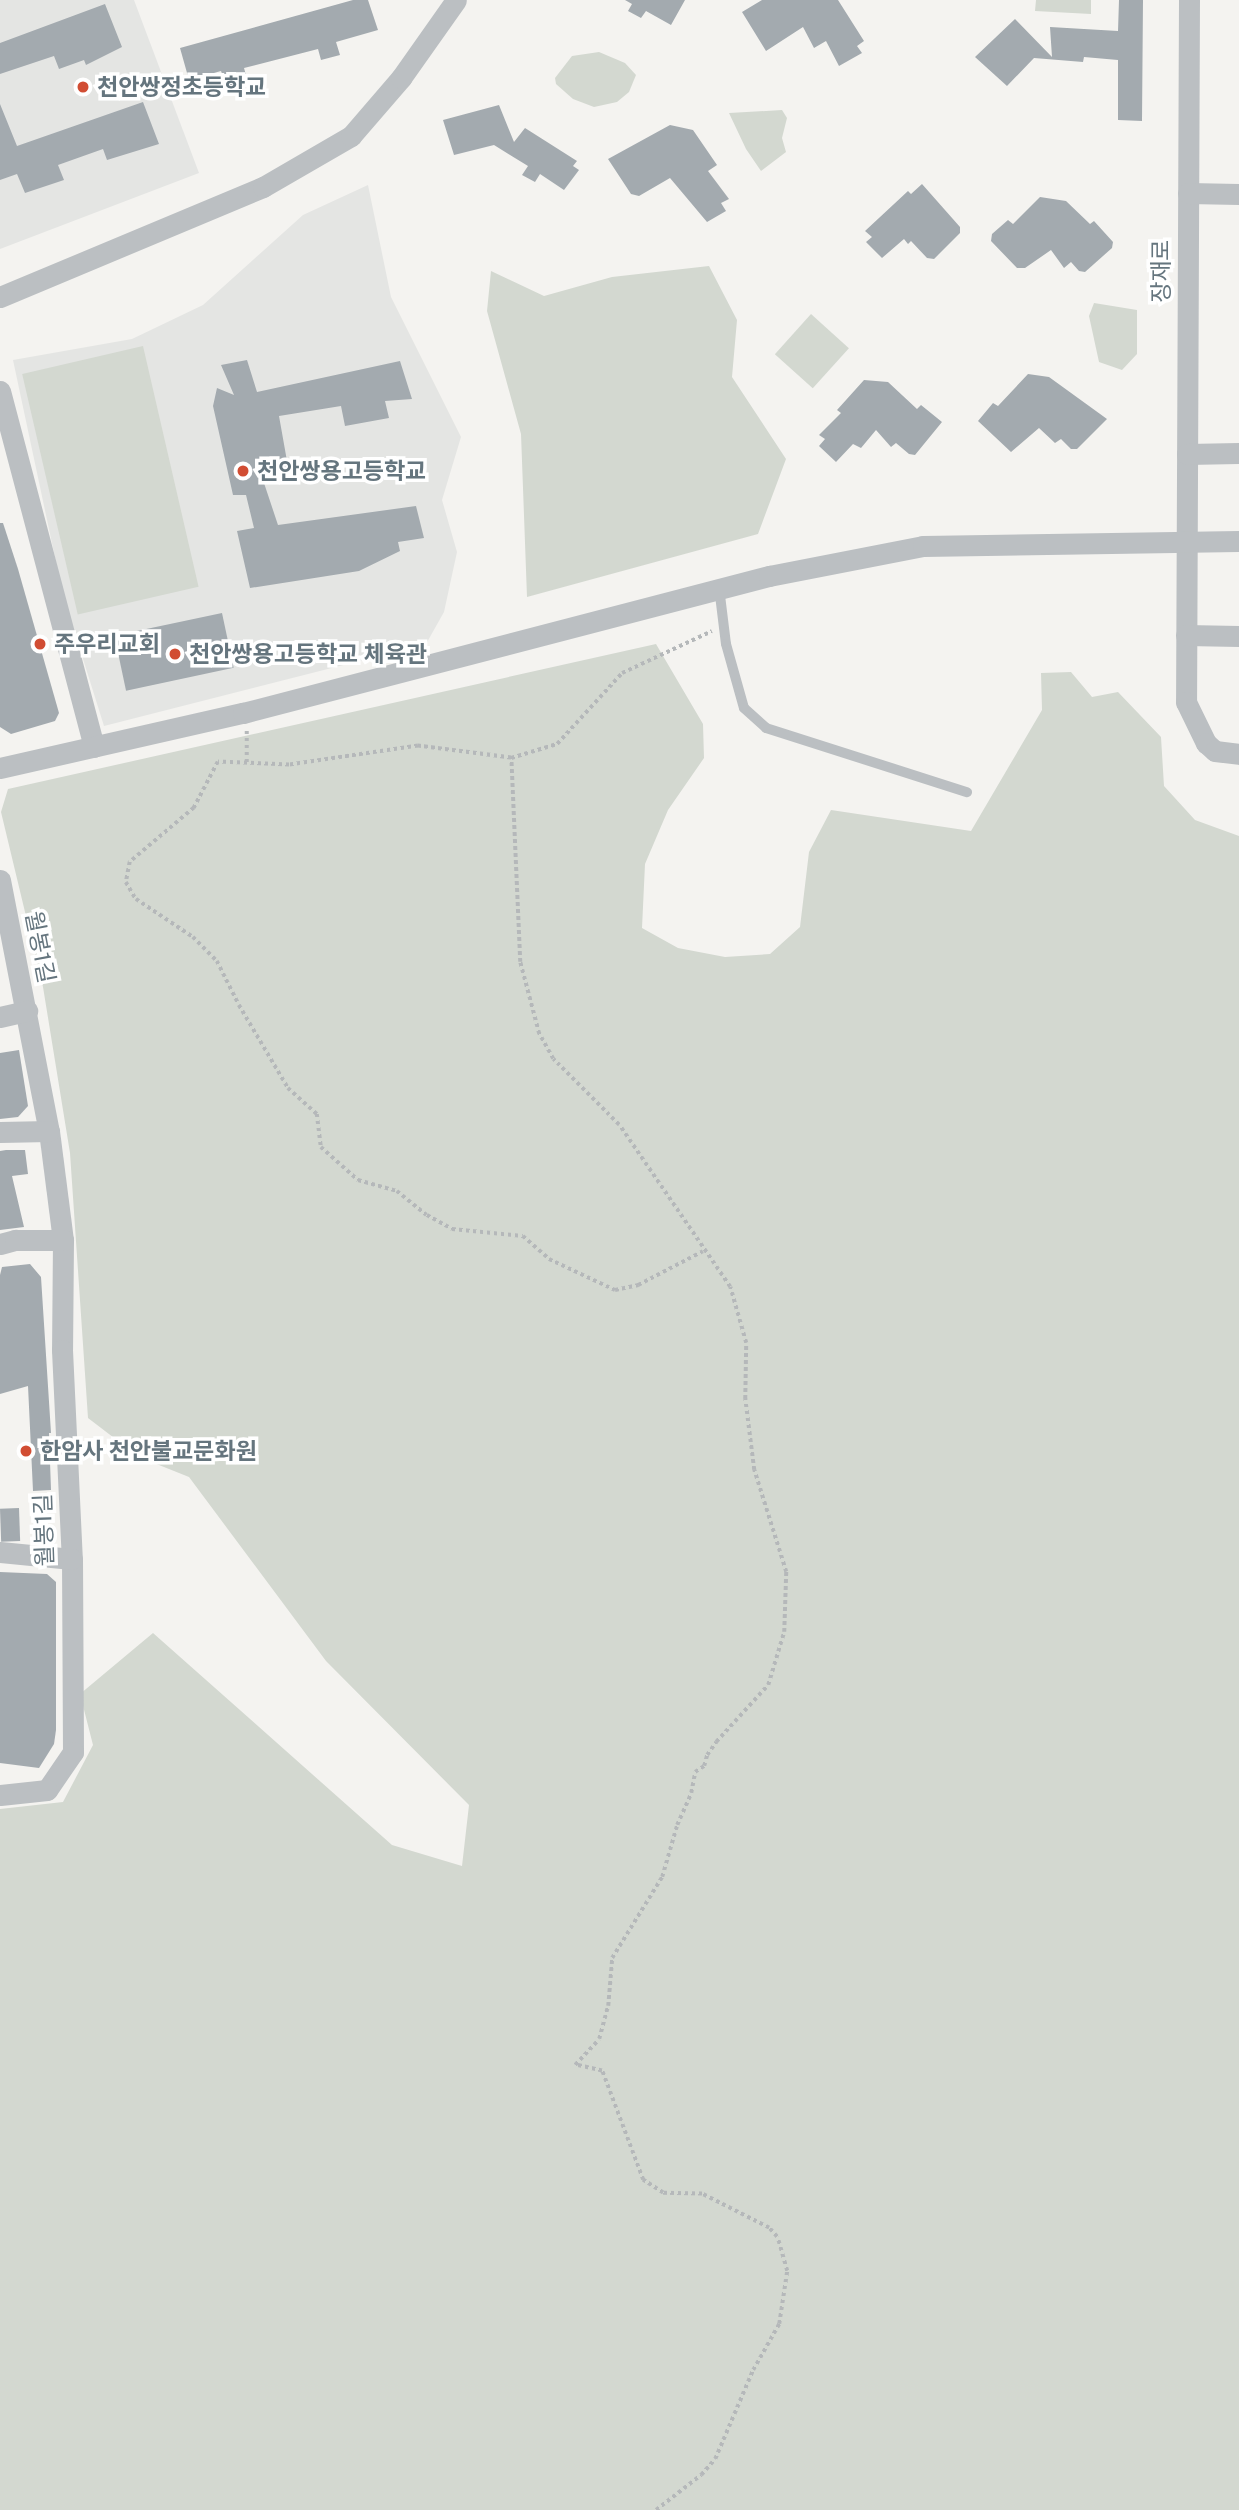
<!DOCTYPE html>
<html>
<head>
<meta charset="utf-8">
<style>
  body { margin:0 }
  #map { position:relative; width:1239px; height:2510px; overflow:hidden; background:#f4f3f0; font-family:"Public Sans","Noto Sans KR",sans-serif }
  div>[style] { position:absolute }
  .built>* { inset:0; background:#e4e5e3 }
  .green>* { inset:0; background:#d3d8d0; transform-origin:0 0 }
  .building>* { inset:0; background:#a3aaaf; transform-origin:0 0 }
  .path>* { height:3.5px; margin-top:-1.75px; transform-origin:0; background:repeating-linear-gradient(90deg,#b5b8ba 0 3.5px,transparent 0 7px) }
  .service>* { height:10px; margin:-5px; padding:0 5px; transform-origin:5px; border-radius:5px; background:#bbbfc2 }
  .minor>* { height:21px; margin:-10.5px; padding:0 10.5px; transform-origin:10.5px; border-radius:10.5px; background:#bbbfc2 }
  .dots>* { width:19px; height:19px; translate:-50% -50%; box-sizing:border-box; border:4px solid #fff; border-radius:50% }
  span { translate:-50% -50%; white-space:nowrap; text-align:center; line-height:1.15; -webkit-text-stroke:7px #fff; paint-order:stroke }
  .poi-label { font-size:23px; color:#65757e; font-weight:700 }
  .left { translate:0 -50%; text-align:left }
  .street-label { font-size:23px; color:#65757e }
</style>
</head>
<body>
<div id="map">
  <div class="built">
    <i style="clip-path:polygon(0 0,134px 0,199px 173px,0 249px)"></i>
    <i style="clip-path:polygon(368px 185px,391px 297px,461px 437px,442px 500px,457px 552px,444px 612px,426px 644px,104px 726px,63px 595px,13px 360px,132px 339px,203px 305px,303px 215px)"></i>
  </div>
  <div class="green">
    <i style="clip-path:polygon(1036px 0,1091px 0,1091px 14px,1035px 11px)"></i>
    <i style="clip-path:polygon(599px 52px,625px 63px,636px 75px,629px 92px,617px 102px,594px 107px,573px 99px,556px 84px,555px 78px,572px 56px)"></i>
    <i style="clip-path:polygon(782px 110px,787px 118px,782px 138px,786px 152px,761px 171px,746px 149px,729px 113px)"></i>
    <i style="clip-path:polygon(709px 266px,737px 320px,732px 377px,786px 459px,758px 534px,527px 597px,521px 434px,487px 311px,491px 271px,544px 296px,612px 277px)"></i>
    <i style="clip-path:polygon(1094px 303px,1137px 310px,1137px 354px,1122px 370px,1099px 362px,1089px 316px)"></i>
    <i style="left:811px;top:314px;width:51px;height:54px;rotate:42deg"></i>
    <i style="left:143px;top:346px;width:247px;height:124px;rotate:77deg"></i>
    <i style="clip-path:polygon(656px 644px,703px 724px,704px 758px,668px 810px,645px 864px,642px 928px,678px 948px,725px 957px,770px 954px,800px 927px,809px 852px,831px 810px,971px 831px,1042px 710px,1041px 673px,1071px 672px,1092px 697px,1118px 692px,1161px 737px,1164px 786px,1195px 820px,1239px 836px,1239px 2510px,0 2510px,0 1809px,63px 1802px,93px 1745px,80px 1694px,153px 1633px,392px 1845px,462px 1866px,469px 1805px,326px 1661px,189px 1477px,139px 1457px,88px 1418px,70px 1153px,43px 987px,1px 812px,8px 789px)"></i>
  </div>
  <div class="building">
    <i style="clip-path:polygon(353px 0,368px 0,378px 30px,336px 42px,340px 55px,321px 60px,318px 49px,244px 68px,248px 82px,227px 87px,221px 71px,189px 80px,180px 48px)"></i>
    <i style="clip-path:polygon(625px 0,685px 0,671px 25px,646px 11px,641px 18px,628px 11px,632px 4px)"></i>
    <i style="clip-path:polygon(762px 0,838px 0,864px 41px,857px 46px,862px 53px,839px 66px,826px 41px,814px 48px,803px 27px,766px 51px,742px 12px)"></i>
    <i style="clip-path:polygon(1119px 0,1143px 0,1142px 121px,1118px 120px,1118px 60px,1084px 57px,1083px 62px,1034px 58px,1007px 86px,975px 57px,1015px 19px,1052px 57px,1050px 27px,1118px 31px)"></i>
    <i style="clip-path:polygon(105px 4px,122px 47px,86px 65px,84px 60px,59px 69px,54px 56px,0 74px,0 43px)"></i>
    <i style="clip-path:polygon(143px 102px,159px 144px,107px 160px,103px 149px,58px 165px,64px 180px,25px 193px,17px 174px,0 180px,0 104px,17px 146px)"></i>
    <i style="clip-path:polygon(499px 105px,514px 142px,525px 128px,577px 161px,573px 166px,579px 170px,564px 190px,540px 174px,535px 182px,522px 175px,528px 166px,494px 145px,454px 155px,443px 120px)"></i>
    <i style="clip-path:polygon(670px 125px,693px 130px,717px 165px,708px 171px,729px 199px,721px 203px,726px 211px,707px 222px,670px 178px,639px 196px,631px 194px,608px 159px)"></i>
    <i style="clip-path:polygon(922px 184px,960px 227px,960px 233px,934px 259px,927px 258px,911px 241px,908px 244px,904px 239px,882px 258px,866px 242px,872px 237px,865px 231px,908px 191px,911px 194px)"></i>
    <i style="clip-path:polygon(1040px 197px,1066px 201px,1090px 224px,1094px 221px,1113px 242px,1112px 248px,1085px 272px,1079px 271px,1071px 262px,1064px 268px,1051px 250px,1025px 268px,1017px 268px,991px 241px,992px 234px,1008px 220px,1013px 224px)"></i>
    <i style="clip-path:polygon(247px 360px,257px 392px,400px 361px,412px 399px,385px 401px,389px 418px,345px 426px,341px 406px,279px 416px,287px 461px,280px 462px,282px 481px,264px 483px,278px 525px,416px 506px,424px 538px,398px 542px,400px 551px,359px 571px,250px 588px,237px 531px,254px 528px,246px 495px,233px 495px,213px 406px,217px 388px,234px 395px,221px 365px)"></i>
    <i style="clip-path:polygon(1028px 374px,1049px 377px,1107px 419px,1077px 449px,1071px 449px,1061px 439px,1055px 443px,1039px 428px,1011px 452px,978px 421px,993px 403px,998px 406px)"></i>
    <i style="clip-path:polygon(864px 380px,888px 382px,917px 409px,921px 405px,942px 422px,915px 455px,909px 454px,896px 443px,891px 447px,876px 430px,861px 448px,853px 444px,836px 462px,819px 446px,825px 439px,819px 435px,841px 413px,837px 410px)"></i>
    <i style="clip-path:polygon(0 523px,3px 523px,18px 569px,59px 713px,55px 721px,11px 734px,0 727px)"></i>
    <i style="left:222px;top:613px;width:56px;height:110px;rotate:78deg"></i>
    <i style="clip-path:polygon(19px 1050px,28px 1106px,18px 1117px,0 1119px,0 1053px)"></i>
    <i style="clip-path:polygon(6px 1150px,25px 1150px,28px 1174px,12px 1176px,24px 1227px,0 1230px,0 1151px)"></i>
    <i style="clip-path:polygon(30px 1264px,41px 1277px,51px 1433px,49px 1433px,51px 1490px,33px 1491px,28px 1386px,0 1394px,0 1275px,2px 1267px)"></i>
    <i style="left:19px;top:1508px;width:33px;height:19px;rotate:88deg"></i>
    <i style="clip-path:polygon(0 1572px,47px 1574px,56px 1582px,56px 1730px,54px 1744px,39px 1768px,0 1763px)"></i>
  </div>
  <div class="path">
    <i style="left:247px;top:731px;width:33px;rotate:90deg"></i>
    <i style="left:511px;top:758px;width:94px;rotate:-172.6deg"></i>
    <i style="left:418px;top:746px;width:130px;rotate:171.6deg"></i>
    <i style="left:289px;top:765px;width:71px;rotate:-177.6deg"></i>
    <i style="left:218px;top:762px;width:52px;rotate:117.6deg"></i>
    <i style="left:194px;top:808px;width:84px;rotate:139.8deg"></i>
    <i style="left:130px;top:862px;width:20px;rotate:101deg"></i>
    <i style="left:126px;top:882px;width:20px;rotate:60deg"></i>
    <i style="left:136px;top:899px;width:69px;rotate:33.7deg"></i>
    <i style="left:193px;top:937px;width:34px;rotate:45deg"></i>
    <i style="left:217px;top:961px;width:49px;rotate:63.4deg"></i>
    <i style="left:239px;top:1005px;width:96px;rotate:59.4deg"></i>
    <i style="left:288px;top:1088px;width:39px;rotate:42deg"></i>
    <i style="left:317px;top:1114px;width:33px;rotate:83deg"></i>
    <i style="left:321px;top:1147px;width:50px;rotate:41.7deg"></i>
    <i style="left:358px;top:1180px;width:41px;rotate:15.8deg"></i>
    <i style="left:397px;top:1191px;width:38px;rotate:39deg"></i>
    <i style="left:427px;top:1215px;width:29px;rotate:29deg"></i>
    <i style="left:452px;top:1229px;width:71px;rotate:5.6deg"></i>
    <i style="left:523px;top:1236px;width:35px;rotate:41deg"></i>
    <i style="left:549px;top:1259px;width:73px;rotate:25.2deg"></i>
    <i style="left:615px;top:1290px;width:24px;rotate:-12deg"></i>
    <i style="left:638px;top:1285px;width:73px;rotate:-27.6deg"></i>
    <i style="left:656px;top:2510px;width:57px;rotate:-37.9deg"></i>
    <i style="left:701px;top:2475px;width:21px;rotate:-49deg"></i>
    <i style="left:715px;top:2459px;width:97px;rotate:-66.9deg"></i>
    <i style="left:753px;top:2370px;width:53px;rotate:-60.5deg"></i>
    <i style="left:779px;top:2324px;width:54px;rotate:-81.4deg"></i>
    <i style="left:787px;top:2271px;width:35px;rotate:-106deg"></i>
    <i style="left:777px;top:2237px;width:12px;rotate:-132deg"></i>
    <i style="left:769px;top:2228px;width:75px;rotate:-153.1deg"></i>
    <i style="left:702px;top:2194px;width:39px;rotate:-179deg"></i>
    <i style="left:663px;top:2193px;width:24px;rotate:-147deg"></i>
    <i style="left:643px;top:2180px;width:116px;rotate:-110.6deg"></i>
    <i style="left:602px;top:2071px;width:28px;rotate:-167deg"></i>
    <i style="left:575px;top:2065px;width:35px;rotate:-47deg"></i>
    <i style="left:599px;top:2039px;width:34px;rotate:-75deg"></i>
    <i style="left:608px;top:2006px;width:48px;rotate:-85.2deg"></i>
    <i style="left:612px;top:1958px;width:95px;rotate:-58.3deg"></i>
    <i style="left:662px;top:1877px;width:54px;rotate:-73.9deg"></i>
    <i style="left:677px;top:1825px;width:35px;rotate:-66deg"></i>
    <i style="left:691px;top:1793px;width:21px;rotate:-79deg"></i>
    <i style="left:695px;top:1772px;width:11px;rotate:-34deg"></i>
    <i style="left:704px;top:1766px;width:11px;rotate:-75deg"></i>
    <i style="left:707px;top:1755px;width:16px;rotate:-55deg"></i>
    <i style="left:716px;top:1742px;width:77px;rotate:-47.6deg"></i>
    <i style="left:768px;top:1685px;width:55px;rotate:-73.2deg"></i>
    <i style="left:784px;top:1632px;width:60px;rotate:-88.1deg"></i>
    <i style="left:786px;top:1572px;width:107px;rotate:-107.4deg"></i>
    <i style="left:754px;top:1470px;width:72px;rotate:-97.2deg"></i>
    <i style="left:745px;top:1399px;width:56px;rotate:-89deg"></i>
    <i style="left:746px;top:1343px;width:58px;rotate:-105.9deg"></i>
    <i style="left:730px;top:1287px;width:196px;rotate:-124.4deg"></i>
    <i style="left:619px;top:1125px;width:93px;rotate:-135deg"></i>
    <i style="left:553px;top:1059px;width:29px;rotate:-119deg"></i>
    <i style="left:539px;top:1034px;width:74px;rotate:-104.8deg"></i>
    <i style="left:520px;top:962px;width:204px;rotate:-92.5deg"></i>
    <i style="left:511px;top:758px;width:48px;rotate:-16.9deg"></i>
    <i style="left:557px;top:744px;width:96px;rotate:-47.5deg"></i>
    <i style="left:622px;top:673px;width:99px;rotate:-25deg"></i>
  </div>
  <div class="service">
    <i style="left:719px;top:587px;width:57px;rotate:83deg"></i>
    <i style="left:726px;top:644px;width:66px;rotate:74.3deg"></i>
    <i style="left:744px;top:708px;width:30px;rotate:42deg"></i>
    <i style="left:766px;top:728px;width:211px;rotate:17.7deg"></i>
  </div>
  <div class="minor">
    <i style="left:1189px;top:0;width:702px;rotate:90.24deg"></i>
    <i style="left:1186px;top:702px;width:46px;rotate:64deg"></i>
    <i style="left:1206px;top:743px;width:12px;rotate:42deg"></i>
    <i style="left:1215px;top:751px;width:24px;rotate:7deg"></i>
    <i style="left:1188px;top:193px;width:51px;rotate:1.1deg"></i>
    <i style="left:0;top:297px;width:285px;rotate:-22.7deg"></i>
    <i style="left:263px;top:187px;width:102px;rotate:-30.1deg"></i>
    <i style="left:351px;top:136px;width:77px;rotate:-49.2deg"></i>
    <i style="left:401px;top:78px;width:95px;rotate:-54.8deg"></i>
    <i style="left:0;top:391px;width:368px;rotate:75.2deg"></i>
    <i style="left:1187px;top:454px;width:52px;rotate:-1.1deg"></i>
    <i style="left:1186px;top:635px;width:53px;rotate:1.1deg"></i>
    <i style="left:0;top:768px;width:249px;rotate:-12.8deg"></i>
    <i style="left:243px;top:713px;width:544px;rotate:-14.6deg"></i>
    <i style="left:769px;top:576px;width:157px;rotate:-11deg"></i>
    <i style="left:923px;top:546px;width:316px;rotate:-0.9deg"></i>
    <i style="left:0;top:880px;width:256px;rotate:79deg"></i>
    <i style="left:49px;top:1131px;width:110px;rotate:82.7deg"></i>
    <i style="left:63px;top:1240px;width:110px;rotate:90.5deg"></i>
    <i style="left:62px;top:1350px;width:209px;rotate:87.3deg"></i>
    <i style="left:72px;top:1559px;width:193px;rotate:89.7deg"></i>
    <i style="left:73px;top:1752px;width:46px;rotate:124.4deg"></i>
    <i style="left:47px;top:1790px;width:47px;rotate:173.9deg"></i>
    <i style="left:0;top:1017px;width:28px;rotate:-13deg"></i>
    <i style="left:0;top:1132px;width:49px;rotate:-1.2deg"></i>
    <i style="left:0;top:1244px;width:16px;rotate:-15deg"></i>
    <i style="left:15px;top:1240px;width:48px"></i>
    <i style="left:0;top:1552px;width:72px;rotate:5.6deg"></i>
  </div>
  <div class="dots">
    <i style="left:83px;top:87px;background:#d14d33"></i>
    <i style="left:243px;top:471px;background:#d14d33"></i>
    <i style="left:40px;top:644px;background:#d14d33"></i>
    <i style="left:175px;top:654px;background:#d14d33"></i>
    <i style="left:26px;top:1451px;background:#d14d33"></i>
  </div>
  <div class="poi-label">
    <span class="left" style="left:97px;top:87px">천안쌍정초등학교</span>
    <span class="left" style="left:257px;top:471px">천안쌍용고등학교</span>
    <span class="left" style="left:54px;top:644px">주우리교회</span>
    <span class="left" style="left:189px;top:654px">천안쌍용고등학교 체육관</span>
    <span class="left" style="left:40px;top:1451px">한암사 천안불교문화원</span>
  </div>
  <div class="street-label">
    <span style="left:1161px;top:271px;rotate:-90deg">장재로</span>
    <span style="left:40px;top:947px;rotate:79deg">월봉1길</span>
    <span style="left:44px;top:1530px;rotate:-92deg">월봉1길</span>
  </div>
</div>
</body>
</html>
